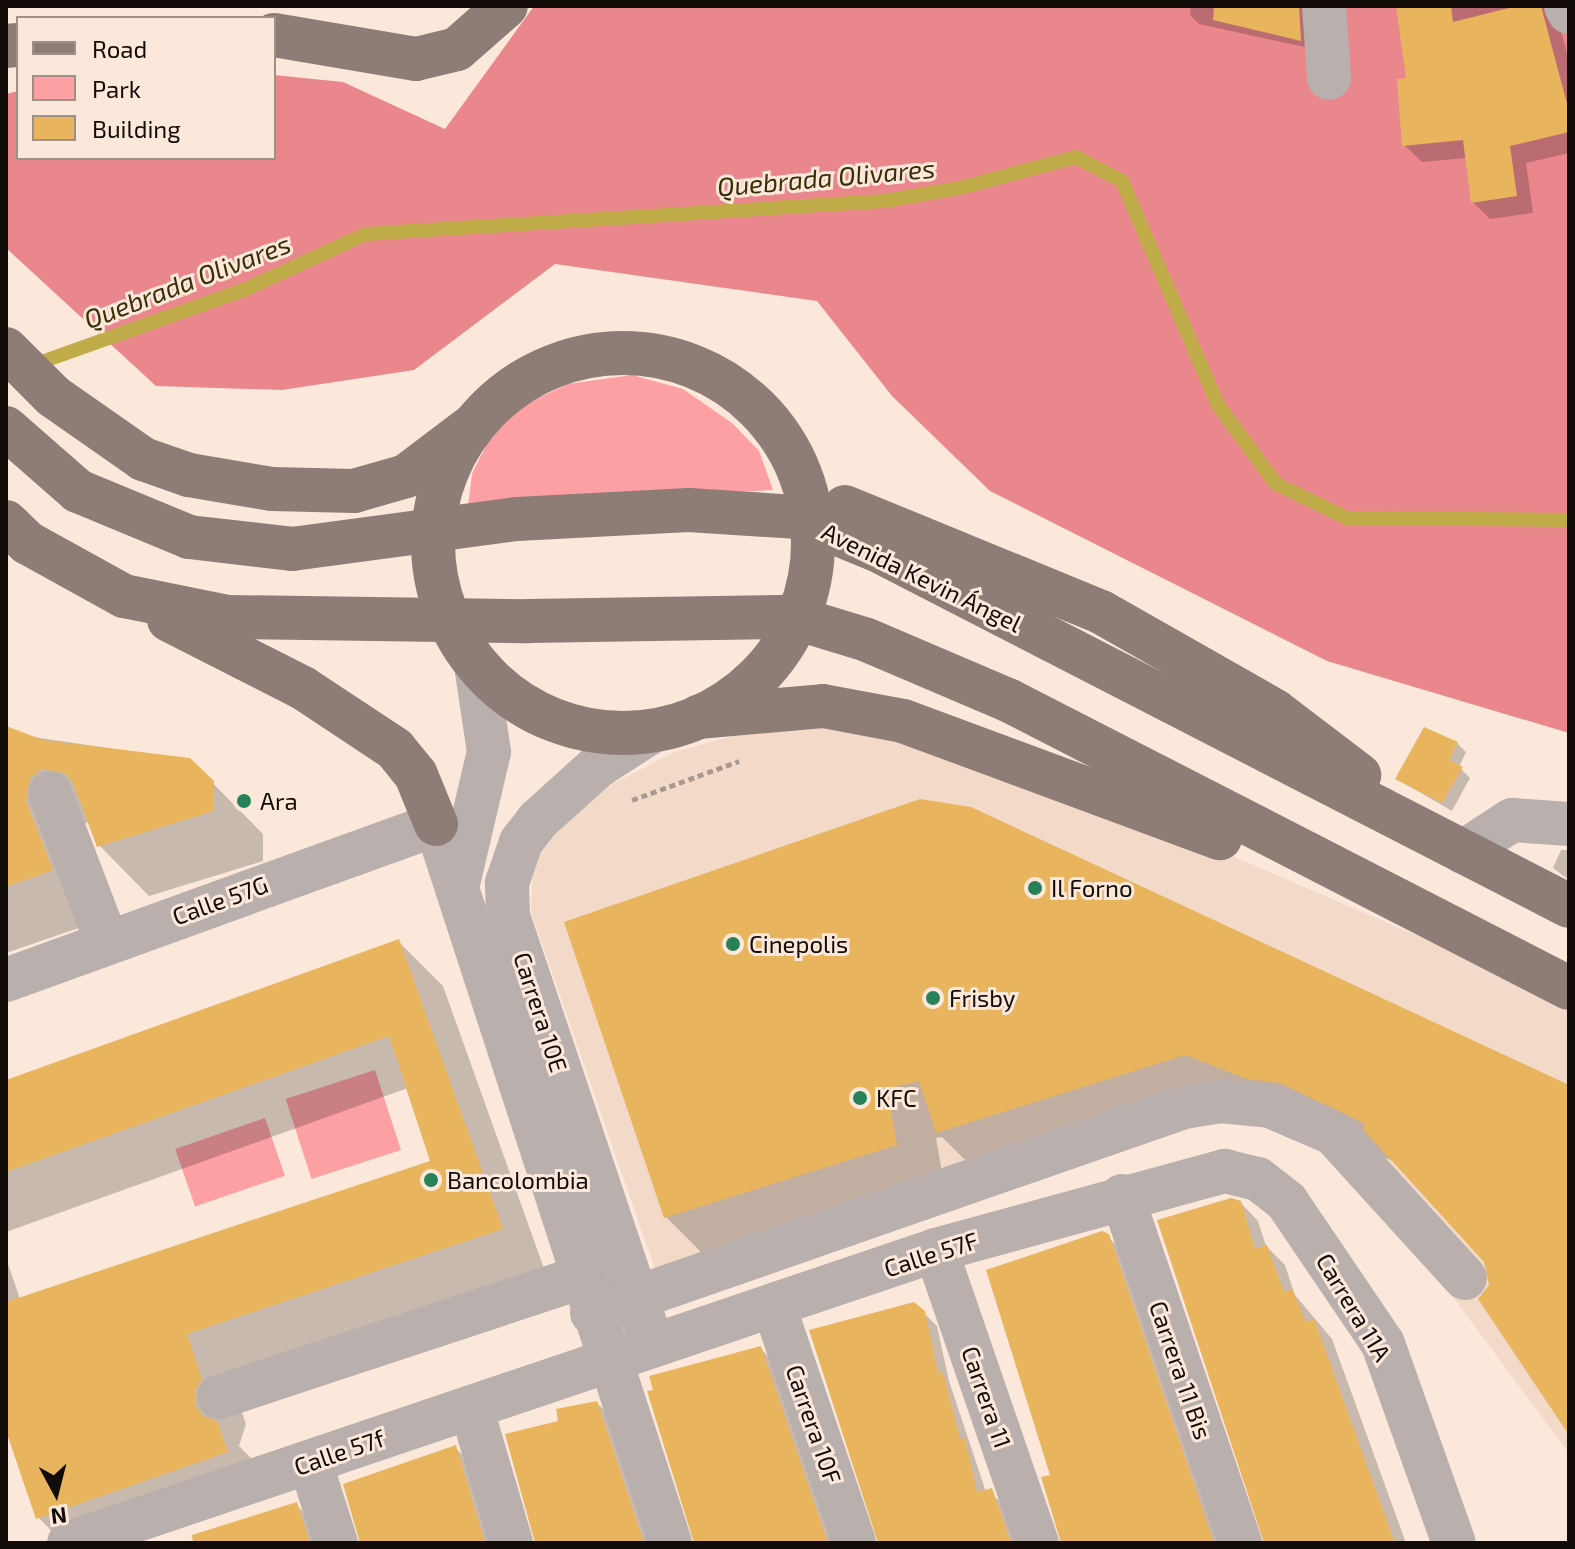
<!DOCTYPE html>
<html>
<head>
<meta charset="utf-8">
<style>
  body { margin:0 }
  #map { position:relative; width:1575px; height:1549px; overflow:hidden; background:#fbe8db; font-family:"Exo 2",sans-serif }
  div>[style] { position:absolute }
  .built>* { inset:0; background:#f3dac8 }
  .green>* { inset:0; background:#fda0a4; transform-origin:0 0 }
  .forest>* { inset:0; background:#ea878c }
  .shadow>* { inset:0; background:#0003 }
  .stream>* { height:14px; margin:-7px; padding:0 7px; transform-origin:7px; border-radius:7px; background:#c0ad4a }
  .building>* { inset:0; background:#e8b45d }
  .path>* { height:5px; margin-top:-2.5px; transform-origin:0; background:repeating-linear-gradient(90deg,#a89990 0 6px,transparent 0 10px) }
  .minor>* { height:44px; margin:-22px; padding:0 22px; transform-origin:22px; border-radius:22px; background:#b9afac }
  .major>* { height:44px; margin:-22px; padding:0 22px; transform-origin:22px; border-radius:22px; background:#8e7d77 }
  .major-bridge>* { height:44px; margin:-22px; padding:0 22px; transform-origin:22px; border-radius:22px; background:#8e7d77 }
  .major-bridge>.ring { margin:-22px; padding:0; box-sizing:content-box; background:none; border:44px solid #8e7d77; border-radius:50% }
  .dots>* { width:22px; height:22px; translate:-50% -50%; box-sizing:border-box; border:4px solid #fbe8db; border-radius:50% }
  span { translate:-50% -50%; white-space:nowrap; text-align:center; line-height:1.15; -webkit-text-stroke:6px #fbe8db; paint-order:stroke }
  .street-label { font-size:24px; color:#120c08 }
  .poi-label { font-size:24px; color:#120c08 }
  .left { translate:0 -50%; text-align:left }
  .water-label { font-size:26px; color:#383004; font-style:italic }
  .frame { position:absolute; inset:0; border:8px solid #120c08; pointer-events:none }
  .legend { position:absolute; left:16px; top:16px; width:260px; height:144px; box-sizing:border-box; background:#fbe8db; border:2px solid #9e9087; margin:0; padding:10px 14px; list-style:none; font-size:24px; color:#120c08 }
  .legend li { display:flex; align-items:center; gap:16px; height:40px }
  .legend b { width:40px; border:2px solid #9e9087 }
  .north { position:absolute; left:16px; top:1453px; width:80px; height:80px; -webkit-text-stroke:6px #fbe8db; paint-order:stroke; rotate:173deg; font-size:22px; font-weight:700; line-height:32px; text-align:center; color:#120c08 }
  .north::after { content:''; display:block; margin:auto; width:28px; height:36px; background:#120c08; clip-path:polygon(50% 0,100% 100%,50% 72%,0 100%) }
</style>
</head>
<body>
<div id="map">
  <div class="built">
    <i style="clip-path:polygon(857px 724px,1179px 833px,1569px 1001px,1569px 1453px,1414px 1245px,1319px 1137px,1223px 1109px,664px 1295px,531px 912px,533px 864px,561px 827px,612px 784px,677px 751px,767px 727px)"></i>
  </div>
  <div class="green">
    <i style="clip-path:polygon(632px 375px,683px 389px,732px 423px,759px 451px,773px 490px,468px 506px,472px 474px,489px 439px,522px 406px,568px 384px)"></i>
    <i style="left:375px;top:1070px;width:84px;height:94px;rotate:72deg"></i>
    <i style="left:265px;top:1118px;width:61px;height:95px;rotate:71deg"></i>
  </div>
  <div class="forest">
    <i style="clip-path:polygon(534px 6px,1569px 6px,1569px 733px,1327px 661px,990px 491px,892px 396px,817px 301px,555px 264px,414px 370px,282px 390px,156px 386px,6px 248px,6px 94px,18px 91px,18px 158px,274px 158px,274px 75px,343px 82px,445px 129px)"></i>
  </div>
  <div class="shadow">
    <i style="clip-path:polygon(1191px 6px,1311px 6px,1309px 48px,1199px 24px,1190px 15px)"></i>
    <i style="clip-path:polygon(1398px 6px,1555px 6px,1569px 62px,1569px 153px,1526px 163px,1533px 213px,1490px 219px,1473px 202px,1467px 158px,1422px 162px,1404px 145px,1408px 80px)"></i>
    <i style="clip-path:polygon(6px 733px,190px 760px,263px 834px,263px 861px,149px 896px,99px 845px,89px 821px,80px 828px,102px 920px,6px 953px)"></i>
    <i style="clip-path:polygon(1457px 743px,1466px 752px,1459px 767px,1470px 778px,1452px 811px,1397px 779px)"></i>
    <i style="clip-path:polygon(1561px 850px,1569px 850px,1569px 880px,1553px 868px)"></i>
    <i style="clip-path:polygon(566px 923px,1569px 1087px,1569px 1427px,1491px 1285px,1486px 1261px,1397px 1163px,1331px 1132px,1236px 1104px,987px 1182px,942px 1137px,936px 1138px,946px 1195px,716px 1267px,666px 1217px)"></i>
    <i style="clip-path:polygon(399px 942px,443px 986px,546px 1274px,230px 1378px,246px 1424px,239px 1446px,261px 1468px,63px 1543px,38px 1517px,6px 1426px,6px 1258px,20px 1299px,433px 1162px,408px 1088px,6px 1232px,6px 1082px)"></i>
    <i style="clip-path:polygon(1240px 1202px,1258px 1221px,1266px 1246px,1285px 1265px,1295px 1295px,1332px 1339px,1406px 1543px,1264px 1543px)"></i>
    <i style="clip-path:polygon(1107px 1236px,1126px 1255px,1224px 1543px,1081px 1543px)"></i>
    <i style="clip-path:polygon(924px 1313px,937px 1326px,949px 1381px,986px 1492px,1004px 1503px,1015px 1543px,880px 1543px)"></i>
    <i style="clip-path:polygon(761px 1349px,774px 1362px,835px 1543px,696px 1543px)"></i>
    <i style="clip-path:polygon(597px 1403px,610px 1416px,651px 1543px,537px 1543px,561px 1423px)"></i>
    <i style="clip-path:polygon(455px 1448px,468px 1460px,493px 1543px,361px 1543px)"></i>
    <i style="clip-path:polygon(296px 1505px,309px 1517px,319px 1543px,195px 1543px)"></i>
  </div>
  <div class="stream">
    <i style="left:33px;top:365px;width:224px;rotate:-19.6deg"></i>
    <i style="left:244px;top:290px;width:134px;rotate:-24.7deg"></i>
    <i style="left:366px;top:234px;width:520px;rotate:-3.64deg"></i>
    <i style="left:885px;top:201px;width:80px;rotate:-10deg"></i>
    <i style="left:964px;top:187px;width:116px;rotate:-15deg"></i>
    <i style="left:1076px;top:157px;width:52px;rotate:27.6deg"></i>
    <i style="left:1122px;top:181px;width:244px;rotate:66.8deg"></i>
    <i style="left:1218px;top:405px;width:98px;rotate:53.7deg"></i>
    <i style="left:1276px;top:484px;width:79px;rotate:25.6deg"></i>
    <i style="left:1347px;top:518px;width:222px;rotate:0.5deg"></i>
  </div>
  <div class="building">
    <i style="clip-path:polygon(1214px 6px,1299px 6px,1301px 41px,1213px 20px)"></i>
    <i style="clip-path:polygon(1396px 6px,1451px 6px,1453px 22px,1517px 6px,1541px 6px,1569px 111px,1569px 132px,1510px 146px,1517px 196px,1471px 203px,1463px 140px,1402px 146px,1397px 79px,1406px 78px)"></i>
    <i style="clip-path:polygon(6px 726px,43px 740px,190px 758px,214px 781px,214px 811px,97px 847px,73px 783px,65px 773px,42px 769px,30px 778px,26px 801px,53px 870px,6px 887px)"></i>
    <i style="clip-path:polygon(1424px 727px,1458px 742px,1449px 760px,1463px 767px,1442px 803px,1395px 779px)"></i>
    <i style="clip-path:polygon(920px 799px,971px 807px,1569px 1085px,1569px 1435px,1478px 1299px,1489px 1285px,1484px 1262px,1363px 1129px,1364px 1123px,1280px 1083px,1247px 1079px,1185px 1055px,936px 1133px,919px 1081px,887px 1089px,897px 1145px,664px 1218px,564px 922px)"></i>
    <i style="clip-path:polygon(399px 939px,503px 1229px,187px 1334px,202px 1379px,195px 1391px,196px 1406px,203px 1416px,217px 1421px,228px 1452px,36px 1519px,6px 1431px,6px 1302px,430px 1161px,389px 1036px,6px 1172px,6px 1080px)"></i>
    <i style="clip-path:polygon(1231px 1198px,1241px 1201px,1255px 1249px,1267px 1245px,1284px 1292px,1292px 1289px,1306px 1322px,1314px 1319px,1395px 1543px,1264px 1543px,1157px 1220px)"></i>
    <i style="clip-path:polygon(1102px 1231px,1109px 1234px,1214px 1543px,1061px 1543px,1041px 1477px,1050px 1475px,986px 1270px)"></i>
    <i style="clip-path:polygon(914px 1302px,925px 1311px,938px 1373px,943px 1372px,960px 1439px,965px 1438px,977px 1492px,992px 1488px,1011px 1543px,878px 1543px,809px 1330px)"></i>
    <i style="clip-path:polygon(761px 1346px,828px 1543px,694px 1543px,647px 1391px,653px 1390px,649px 1376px)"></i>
    <i style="clip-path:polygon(597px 1401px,644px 1543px,535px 1543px,505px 1434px,558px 1421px,556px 1409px)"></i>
    <i style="clip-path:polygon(456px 1445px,485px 1543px,360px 1543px,343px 1484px)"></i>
    <i style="clip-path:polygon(297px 1502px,310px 1543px,193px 1543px,192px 1535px)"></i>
  </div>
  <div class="path">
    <i style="left:632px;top:800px;width:114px;rotate:-20deg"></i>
  </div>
  <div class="minor">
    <i style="left:1324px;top:6px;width:72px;rotate:86deg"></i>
    <i style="left:1566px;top:6px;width:7px;rotate:63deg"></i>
    <i style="left:50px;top:793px;width:160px;rotate:69.1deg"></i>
    <i style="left:1463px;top:852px;width:59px;rotate:-33.1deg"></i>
    <i style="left:1512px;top:820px;width:57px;rotate:4deg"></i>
    <i style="left:457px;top:888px;width:140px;rotate:-76.8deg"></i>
    <i style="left:489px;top:752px;width:88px;rotate:-98.5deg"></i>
    <i style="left:6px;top:980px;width:457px;rotate:-19.9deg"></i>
    <i style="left:436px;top:824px;width:756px;rotate:71.97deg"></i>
    <i style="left:1122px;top:1196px;width:367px;rotate:71.2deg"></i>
    <i style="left:936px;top:1250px;width:310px;rotate:71deg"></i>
    <i style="left:774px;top:1306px;width:250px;rotate:71.3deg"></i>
    <i style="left:592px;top:1313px;width:627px;rotate:-19.19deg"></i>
    <i style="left:1184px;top:1107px;width:36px;rotate:-9deg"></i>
    <i style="left:1220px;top:1101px;width:50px;rotate:5.7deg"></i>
    <i style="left:1270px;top:1106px;width:69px;rotate:23.2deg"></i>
    <i style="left:1333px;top:1133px;width:196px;rotate:47.7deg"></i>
    <i style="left:646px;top:1326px;width:434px;rotate:-108.6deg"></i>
    <i style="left:508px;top:915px;width:32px;rotate:-92deg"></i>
    <i style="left:507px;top:883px;width:43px;rotate:-71.1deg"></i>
    <i style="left:521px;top:842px;width:28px;rotate:-52deg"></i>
    <i style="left:538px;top:820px;width:81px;rotate:-42deg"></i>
    <i style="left:598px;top:766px;width:63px;rotate:-32.7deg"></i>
    <i style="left:219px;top:1397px;width:381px;rotate:-18.3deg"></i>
    <i style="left:471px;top:1407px;width:142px;rotate:73.6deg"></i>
    <i style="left:310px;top:1462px;width:85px;rotate:72.2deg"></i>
    <i style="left:69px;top:1543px;width:915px;rotate:-18.67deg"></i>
    <i style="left:936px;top:1250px;width:300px;rotate:-15.3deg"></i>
    <i style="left:1225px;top:1171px;width:34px;rotate:14deg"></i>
    <i style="left:1258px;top:1179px;width:37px;rotate:38deg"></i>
    <i style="left:1287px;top:1202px;width:171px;rotate:55.9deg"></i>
    <i style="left:1383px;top:1344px;width:211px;rotate:70.4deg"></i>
  </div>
  <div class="major">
    <i style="left:274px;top:35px;width:144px;rotate:9.6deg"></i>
    <i style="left:416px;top:59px;width:42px;rotate:-13.7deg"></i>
    <i style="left:457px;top:49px;width:65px;rotate:-41.3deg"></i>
    <i style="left:6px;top:46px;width:12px;rotate:-5deg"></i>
    <i style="left:6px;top:349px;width:66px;rotate:45deg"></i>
    <i style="left:53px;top:396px;width:110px;rotate:35deg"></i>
    <i style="left:143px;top:459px;width:49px;rotate:19.2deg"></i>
    <i style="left:189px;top:475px;width:84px;rotate:9.6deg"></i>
    <i style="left:272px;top:489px;width:82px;rotate:1.4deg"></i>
    <i style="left:354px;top:491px;width:54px;rotate:-16.1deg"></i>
    <i style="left:406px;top:476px;width:83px;rotate:-37.1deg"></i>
    <i style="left:6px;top:428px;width:96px;rotate:41.2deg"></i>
    <i style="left:78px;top:491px;width:120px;rotate:22.5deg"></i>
    <i style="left:189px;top:537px;width:104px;rotate:6.6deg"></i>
    <i style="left:292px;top:549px;width:227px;rotate:-7.6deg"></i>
    <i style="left:517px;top:519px;width:172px;rotate:-3deg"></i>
    <i style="left:689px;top:510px;width:107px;rotate:3.7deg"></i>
    <i style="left:796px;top:517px;width:87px;rotate:22.2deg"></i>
    <i style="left:877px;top:550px;width:778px;rotate:27.22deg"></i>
    <i style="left:845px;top:507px;width:277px;rotate:22.3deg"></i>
    <i style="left:1101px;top:612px;width:200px;rotate:29.6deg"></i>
    <i style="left:1275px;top:711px;width:106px;rotate:37.3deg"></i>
    <i style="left:6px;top:522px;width:30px;rotate:44deg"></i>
    <i style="left:28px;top:543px;width:110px;rotate:28.9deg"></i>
    <i style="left:124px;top:596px;width:106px;rotate:11.4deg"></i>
    <i style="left:228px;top:617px;width:300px;rotate:0.8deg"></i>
    <i style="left:528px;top:621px;width:264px;rotate:-0.9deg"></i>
    <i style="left:792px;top:617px;width:78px;rotate:17deg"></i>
    <i style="left:867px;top:640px;width:155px;rotate:23.1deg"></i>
    <i style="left:1010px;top:701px;width:628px;rotate:27.18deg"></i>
    <i style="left:169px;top:620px;width:150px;rotate:26.9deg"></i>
    <i style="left:303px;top:688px;width:110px;rotate:33.5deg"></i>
    <i style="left:395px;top:749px;width:33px;rotate:51deg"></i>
    <i style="left:416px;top:775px;width:53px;rotate:67.8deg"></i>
    <i style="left:698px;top:717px;width:125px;rotate:-5deg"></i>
    <i style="left:823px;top:706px;width:81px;rotate:10.6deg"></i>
    <i style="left:903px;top:721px;width:338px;rotate:20.3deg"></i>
  </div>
  <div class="major-bridge">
    <i class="ring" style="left:433px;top:353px;width:336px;height:336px"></i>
  </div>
  <div class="dots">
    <i style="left:244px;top:801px;background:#278258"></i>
    <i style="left:1035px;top:888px;background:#278258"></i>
    <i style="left:733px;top:944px;background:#278258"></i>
    <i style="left:933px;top:998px;background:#278258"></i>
    <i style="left:860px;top:1098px;background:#278258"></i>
    <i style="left:431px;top:1180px;background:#278258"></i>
  </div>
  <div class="street-label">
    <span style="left:922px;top:577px;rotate:26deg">Avenida Kevin Ángel</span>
    <span style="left:220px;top:900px;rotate:-20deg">Calle 57G</span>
    <span style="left:541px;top:1012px;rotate:72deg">Carrera 10E</span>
    <span style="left:931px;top:1254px;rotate:-18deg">Calle 57F</span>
    <span style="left:1354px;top:1307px;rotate:59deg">Carrera 11A</span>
    <span style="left:1181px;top:1370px;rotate:71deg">Carrera 11 Bis</span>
    <span style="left:987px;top:1397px;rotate:71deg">Carrera 11</span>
    <span style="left:814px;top:1424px;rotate:71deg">Carrera 10F</span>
    <span style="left:339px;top:1452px;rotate:-19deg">Calle 57f</span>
  </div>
  <div class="poi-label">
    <span class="left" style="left:260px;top:801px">Ara</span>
    <span class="left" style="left:1051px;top:888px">Il Forno</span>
    <span class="left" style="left:749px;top:944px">Cinepolis</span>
    <span class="left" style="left:949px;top:998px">Frisby</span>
    <span class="left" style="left:876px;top:1098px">KFC</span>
    <span class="left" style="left:447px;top:1180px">Bancolombia</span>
  </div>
  <div class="water-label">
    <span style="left:826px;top:177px;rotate:-5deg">Quebrada Olivares</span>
    <span style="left:187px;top:281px;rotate:-21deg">Quebrada Olivares</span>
  </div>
  <div class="frame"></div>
  <ul class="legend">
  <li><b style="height:10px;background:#8e7d77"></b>Road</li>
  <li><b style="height:22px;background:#fda0a4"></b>Park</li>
  <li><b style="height:22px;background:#e8b45d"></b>Building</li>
  </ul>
  <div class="north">N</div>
</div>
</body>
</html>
